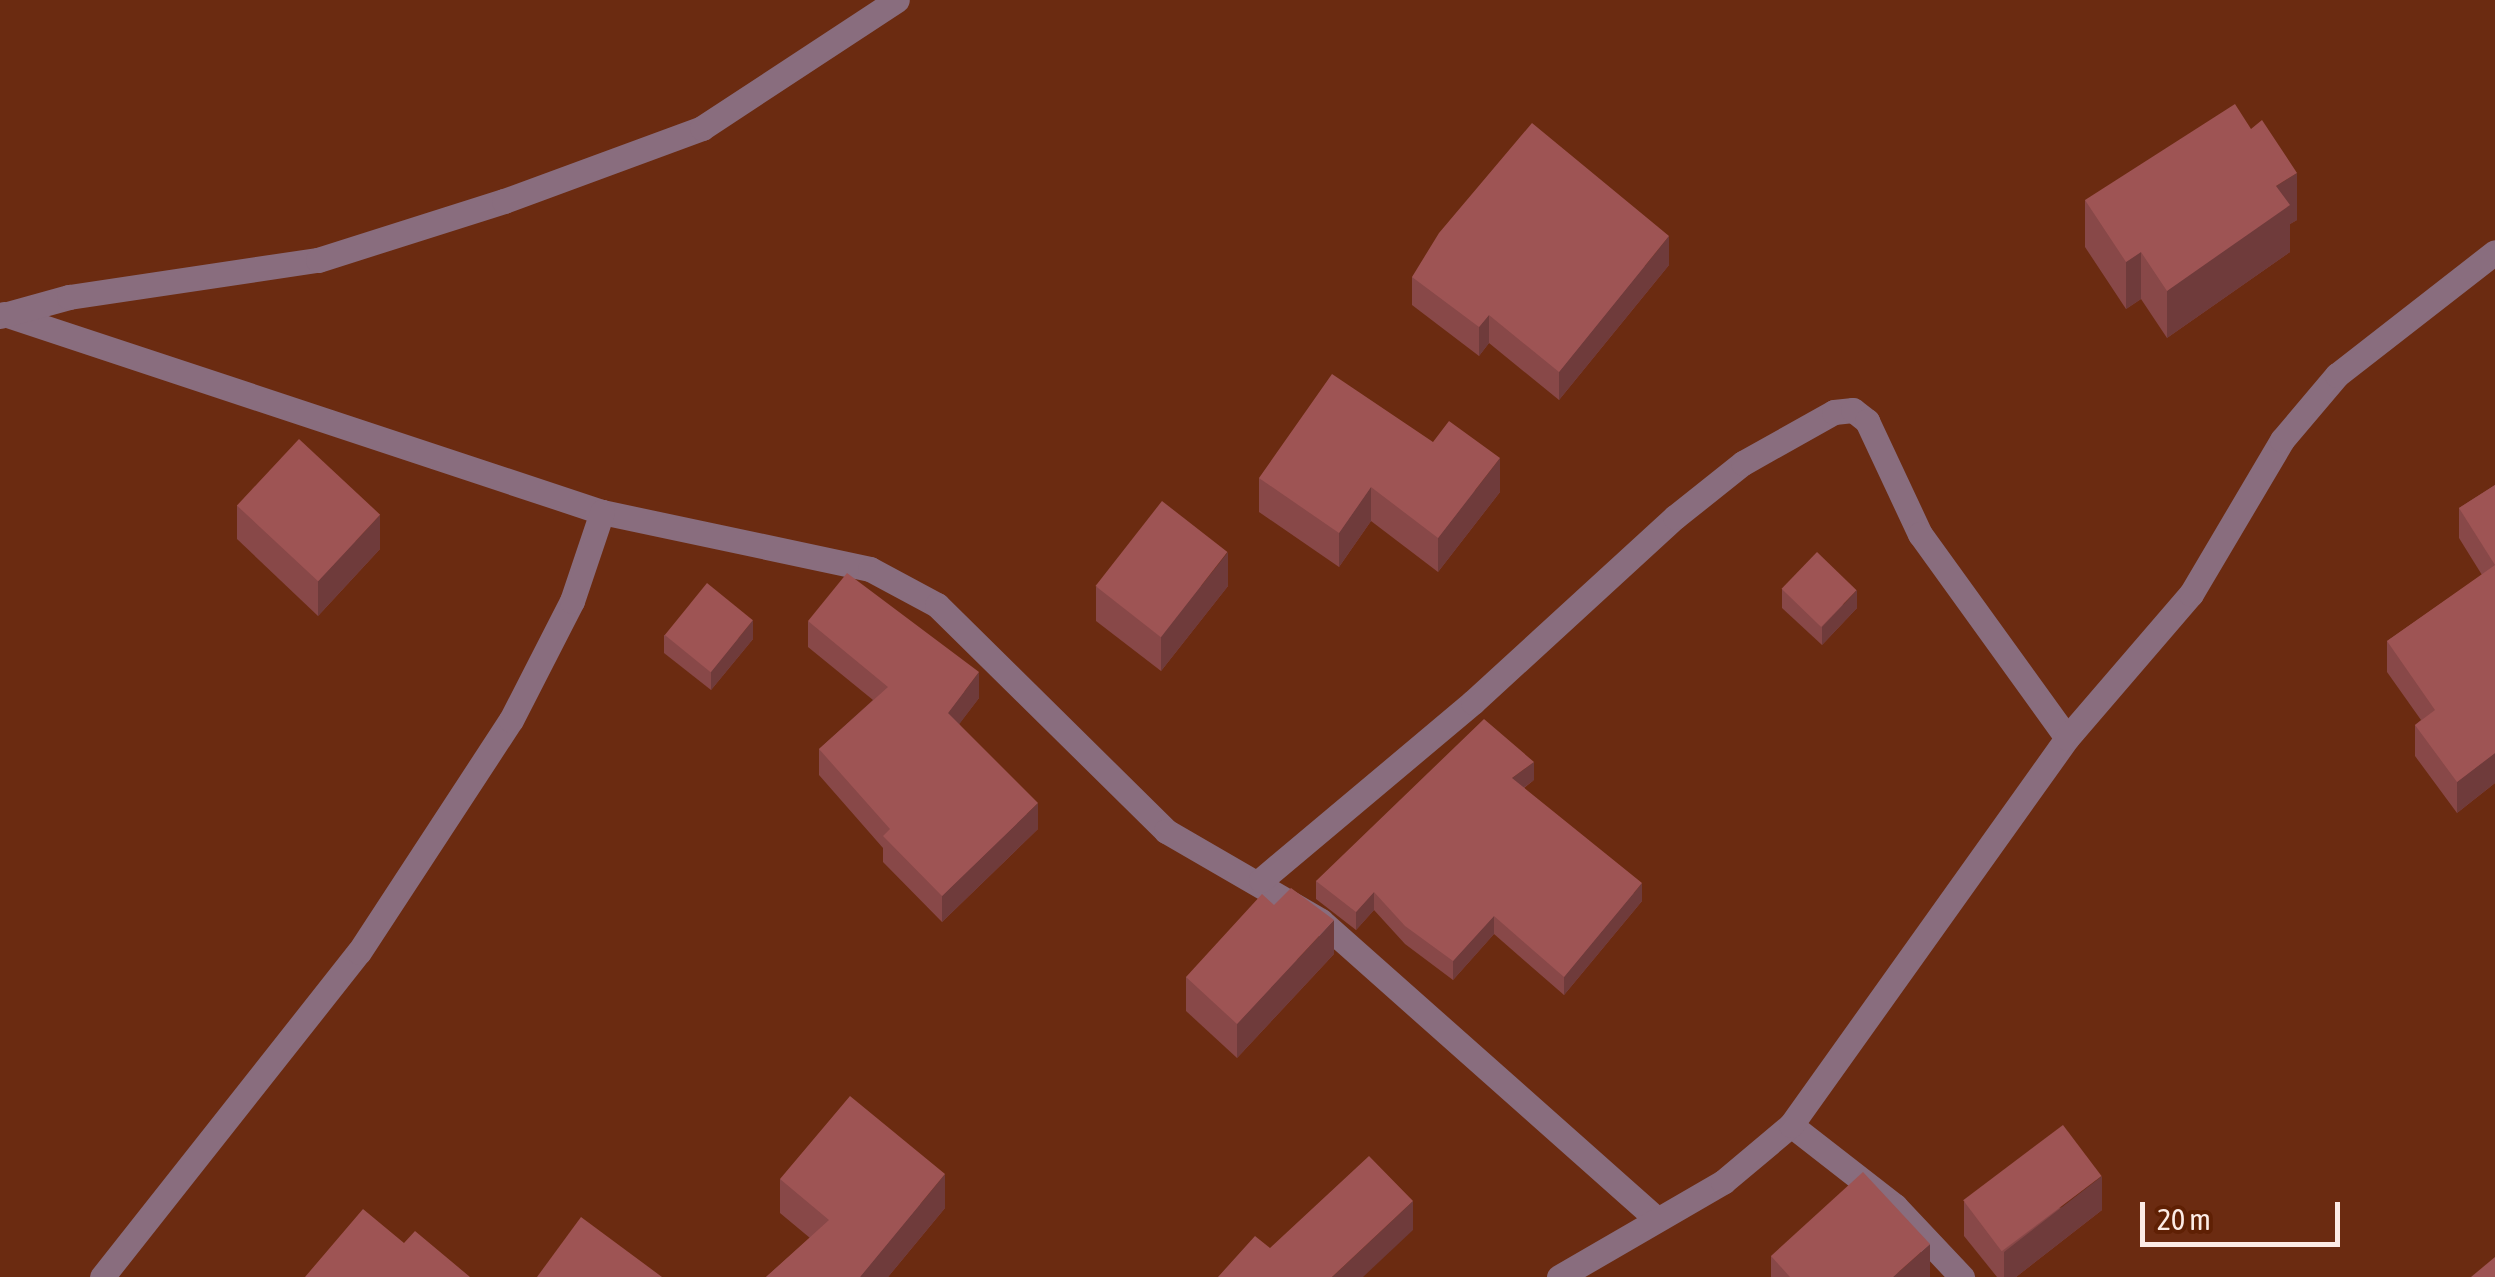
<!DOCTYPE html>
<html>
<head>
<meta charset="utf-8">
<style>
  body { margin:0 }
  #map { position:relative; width:2495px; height:1277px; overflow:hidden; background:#6b2b11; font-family:"Asap Condensed",sans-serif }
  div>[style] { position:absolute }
  .minor>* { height:25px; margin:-12.5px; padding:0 12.5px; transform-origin:12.5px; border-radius:12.5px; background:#896d7e }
  .wall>* { inset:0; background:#884848 }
  .shaded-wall>* { inset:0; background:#6f3b3b }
  .building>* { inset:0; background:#9e5454; transform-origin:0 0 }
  span { translate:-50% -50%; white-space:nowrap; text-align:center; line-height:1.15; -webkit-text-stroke:9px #5f2004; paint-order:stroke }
  .scale { position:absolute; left:2140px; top:1202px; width:200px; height:45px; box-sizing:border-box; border:5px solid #fcece6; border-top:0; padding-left:12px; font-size:30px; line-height:35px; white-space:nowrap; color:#fcece6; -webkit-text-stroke:8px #5f2004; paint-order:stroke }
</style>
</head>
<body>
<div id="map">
  <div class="minor">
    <i style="left:4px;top:314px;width:630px;rotate:18.32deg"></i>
    <i style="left:602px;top:512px;width:274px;rotate:12deg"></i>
    <i style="left:870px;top:569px;width:76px;rotate:28.2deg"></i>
    <i style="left:937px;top:605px;width:322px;rotate:44.6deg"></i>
    <i style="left:1166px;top:831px;width:179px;rotate:30.1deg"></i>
    <i style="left:1321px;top:921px;width:449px;rotate:41.6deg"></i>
    <i style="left:0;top:316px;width:72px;rotate:-15.4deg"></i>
    <i style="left:69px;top:297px;width:252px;rotate:-8.5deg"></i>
    <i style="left:318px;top:260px;width:195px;rotate:-17.6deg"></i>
    <i style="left:504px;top:201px;width:211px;rotate:-20.2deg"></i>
    <i style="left:702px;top:128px;width:233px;rotate:-33.3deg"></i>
    <i style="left:1261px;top:880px;width:277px;rotate:-40deg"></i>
    <i style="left:1473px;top:702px;width:274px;rotate:-42.5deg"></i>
    <i style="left:1675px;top:517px;width:87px;rotate:-38.5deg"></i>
    <i style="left:1743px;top:463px;width:104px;rotate:-29.3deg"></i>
    <i style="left:1834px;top:412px;width:19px;rotate:-6deg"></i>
    <i style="left:1853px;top:410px;width:18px;rotate:38deg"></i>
    <i style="left:1867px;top:421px;width:125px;rotate:64.9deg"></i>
    <i style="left:1920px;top:534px;width:251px;rotate:54.2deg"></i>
    <i style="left:1791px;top:1125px;width:132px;rotate:37.9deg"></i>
    <i style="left:1895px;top:1206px;width:98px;rotate:46.7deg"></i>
    <i style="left:102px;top:1277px;width:414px;rotate:-51.7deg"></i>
    <i style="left:359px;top:952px;width:277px;rotate:-56.8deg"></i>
    <i style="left:511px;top:720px;width:134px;rotate:-62.9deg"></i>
    <i style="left:572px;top:601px;width:94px;rotate:-71.4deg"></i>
    <i style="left:1559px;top:1277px;width:190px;rotate:-30.1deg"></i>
    <i style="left:1723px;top:1182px;width:89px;rotate:-40deg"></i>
    <i style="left:1791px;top:1125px;width:475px;rotate:-54.5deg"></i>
    <i style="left:2067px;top:738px;width:190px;rotate:-49.3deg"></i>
    <i style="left:2191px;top:594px;width:179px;rotate:-59.4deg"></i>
    <i style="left:2282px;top:440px;width:85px;rotate:-49.8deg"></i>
    <i style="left:2337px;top:375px;width:200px;rotate:-37.9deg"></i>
  </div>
  <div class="wall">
    <i style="clip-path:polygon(2085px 200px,2297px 220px,2290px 224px,2290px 252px,2167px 338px,2141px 299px,2126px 309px,2085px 247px)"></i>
    <i style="clip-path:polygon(1669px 265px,1559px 400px,1489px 343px,1479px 356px,1412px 305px,1412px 277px)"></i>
    <i style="clip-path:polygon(1259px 478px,1500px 492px,1438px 572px,1371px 521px,1339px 567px,1259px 512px)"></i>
    <i style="clip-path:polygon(2495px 485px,2495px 783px,2457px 813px,2415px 756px,2415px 725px,2421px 720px,2387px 672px,2387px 641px,2482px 575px,2459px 538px,2459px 508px)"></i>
    <i style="clip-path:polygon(237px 505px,380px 549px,318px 616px,237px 539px)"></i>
    <i style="clip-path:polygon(1228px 586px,1161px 671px,1096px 621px,1096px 587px)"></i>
    <i style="clip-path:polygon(1782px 589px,1857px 608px,1822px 645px,1782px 608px)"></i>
    <i style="clip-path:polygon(808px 621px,979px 698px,959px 724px,1038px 829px,942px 922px,883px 862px,883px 848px,819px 775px,819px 749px,873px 700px,808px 647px)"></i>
    <i style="clip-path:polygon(664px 635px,753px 639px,711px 690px,664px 653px)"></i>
    <i style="clip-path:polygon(1534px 780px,1524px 788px,1642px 901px,1564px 995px,1494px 934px,1453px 980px,1405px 944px,1374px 910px,1356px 930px,1316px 899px,1316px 881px)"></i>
    <i style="clip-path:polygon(1334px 954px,1237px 1058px,1186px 1011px,1186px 977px)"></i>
    <i style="clip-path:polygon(780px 1179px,945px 1208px,888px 1277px,766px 1277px,810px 1238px,780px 1213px)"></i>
    <i style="clip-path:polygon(1964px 1202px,2102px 1210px,2016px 1277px,1997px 1277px,1964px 1236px)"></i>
    <i style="clip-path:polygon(1771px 1256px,1930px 1277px,1771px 1277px)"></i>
  </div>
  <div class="shaded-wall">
    <i style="clip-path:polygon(2297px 173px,2297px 220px,2290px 224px,2290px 252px,2167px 338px,2167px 291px,2276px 186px)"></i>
    <i style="clip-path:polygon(1669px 236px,1669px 265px,1559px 400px,1559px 372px)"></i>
    <i style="clip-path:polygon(2141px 252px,2141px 299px,2126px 309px,2126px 262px)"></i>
    <i style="clip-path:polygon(1489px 315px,1489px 343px,1479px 356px,1479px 327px)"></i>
    <i style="clip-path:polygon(1500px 458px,1500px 492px,1438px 572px,1438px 538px)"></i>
    <i style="clip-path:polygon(1371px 487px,1371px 521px,1339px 567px,1339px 533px)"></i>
    <i style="clip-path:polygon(380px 515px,380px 549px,318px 616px,318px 581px)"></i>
    <i style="clip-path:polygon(1228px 552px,1228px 586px,1161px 671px,1161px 636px)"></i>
    <i style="clip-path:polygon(1857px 590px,1857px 608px,1822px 645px,1822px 627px)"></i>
    <i style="clip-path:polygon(753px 620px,753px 639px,711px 690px,711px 672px)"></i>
    <i style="clip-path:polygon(979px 672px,979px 698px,948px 739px,948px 713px)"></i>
    <i style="clip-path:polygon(2495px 753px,2495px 783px,2457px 813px,2457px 782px)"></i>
    <i style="clip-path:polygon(1534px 762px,1534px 780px,1512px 796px,1512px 778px)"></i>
    <i style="clip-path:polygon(1038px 803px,1038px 829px,942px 922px,942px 896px)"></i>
    <i style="clip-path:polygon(1642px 883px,1642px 901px,1564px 995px,1564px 977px)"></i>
    <i style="clip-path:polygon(1374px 892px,1374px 910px,1356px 930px,1356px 912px)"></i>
    <i style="clip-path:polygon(1494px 916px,1494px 934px,1453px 980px,1453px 961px)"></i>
    <i style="clip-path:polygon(1334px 920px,1334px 954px,1237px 1058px,1237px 1024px)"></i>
    <i style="clip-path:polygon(945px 1174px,945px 1208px,888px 1277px,860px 1277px)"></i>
    <i style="clip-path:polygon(2102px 1176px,2102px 1210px,2016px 1277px,2004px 1277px,2004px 1252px)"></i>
    <i style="clip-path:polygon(1413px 1201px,1413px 1230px,1363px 1277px,1332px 1277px)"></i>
    <i style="clip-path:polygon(1930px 1244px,1930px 1277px,1893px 1277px)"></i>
  </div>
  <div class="building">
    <i style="clip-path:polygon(2235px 104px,2251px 129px,2262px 120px,2297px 173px,2276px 186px,2290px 205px,2167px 291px,2141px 252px,2126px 262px,2085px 200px)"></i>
    <i style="clip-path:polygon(1532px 123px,1669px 236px,1559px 372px,1489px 315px,1479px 327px,1412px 277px,1439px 233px)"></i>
    <i style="clip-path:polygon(1332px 374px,1433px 442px,1449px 421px,1500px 458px,1438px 538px,1371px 487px,1339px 533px,1259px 478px)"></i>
    <i style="left:299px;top:439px;width:111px;height:91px;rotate:43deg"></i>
    <i style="clip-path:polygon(2495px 485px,2495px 565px,2459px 508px)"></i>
    <i style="left:1162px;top:501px;width:83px;height:108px;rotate:38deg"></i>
    <i style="left:1817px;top:552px;width:55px;height:51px;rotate:44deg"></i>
    <i style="clip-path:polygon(2495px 565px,2495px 753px,2457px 782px,2415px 725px,2435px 710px,2387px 641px)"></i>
    <i style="clip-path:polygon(847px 573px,979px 672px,948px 713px,1038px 803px,942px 896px,883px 836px,890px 829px,819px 749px,888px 687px,808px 621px)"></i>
    <i style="left:707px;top:583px;width:59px;height:67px;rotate:39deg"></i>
    <i style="clip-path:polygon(1484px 719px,1534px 762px,1512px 778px,1642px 883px,1564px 977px,1494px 916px,1453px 961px,1405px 926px,1374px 892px,1356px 912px,1316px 881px)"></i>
    <i style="clip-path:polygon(1291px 888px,1334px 920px,1237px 1024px,1186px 977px,1262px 894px,1274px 905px)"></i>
    <i style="clip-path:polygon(850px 1096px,945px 1174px,860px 1277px,766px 1277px,829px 1220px,780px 1179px)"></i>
    <i style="left:2063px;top:1125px;width:64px;height:125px;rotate:53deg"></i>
    <i style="clip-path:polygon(1369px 1156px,1413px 1201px,1332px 1277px,1218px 1277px,1255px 1236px,1270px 1248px)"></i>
    <i style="clip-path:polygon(1863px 1172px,1930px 1244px,1893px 1277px,1790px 1277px,1771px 1256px)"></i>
    <i style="clip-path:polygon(363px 1209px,404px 1243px,415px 1231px,470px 1277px,305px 1277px)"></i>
    <i style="clip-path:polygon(581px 1217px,662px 1277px,537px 1277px)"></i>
    <i style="clip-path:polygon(2495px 1257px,2495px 1277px,2471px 1277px)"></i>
  </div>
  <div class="scale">20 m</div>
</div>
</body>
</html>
